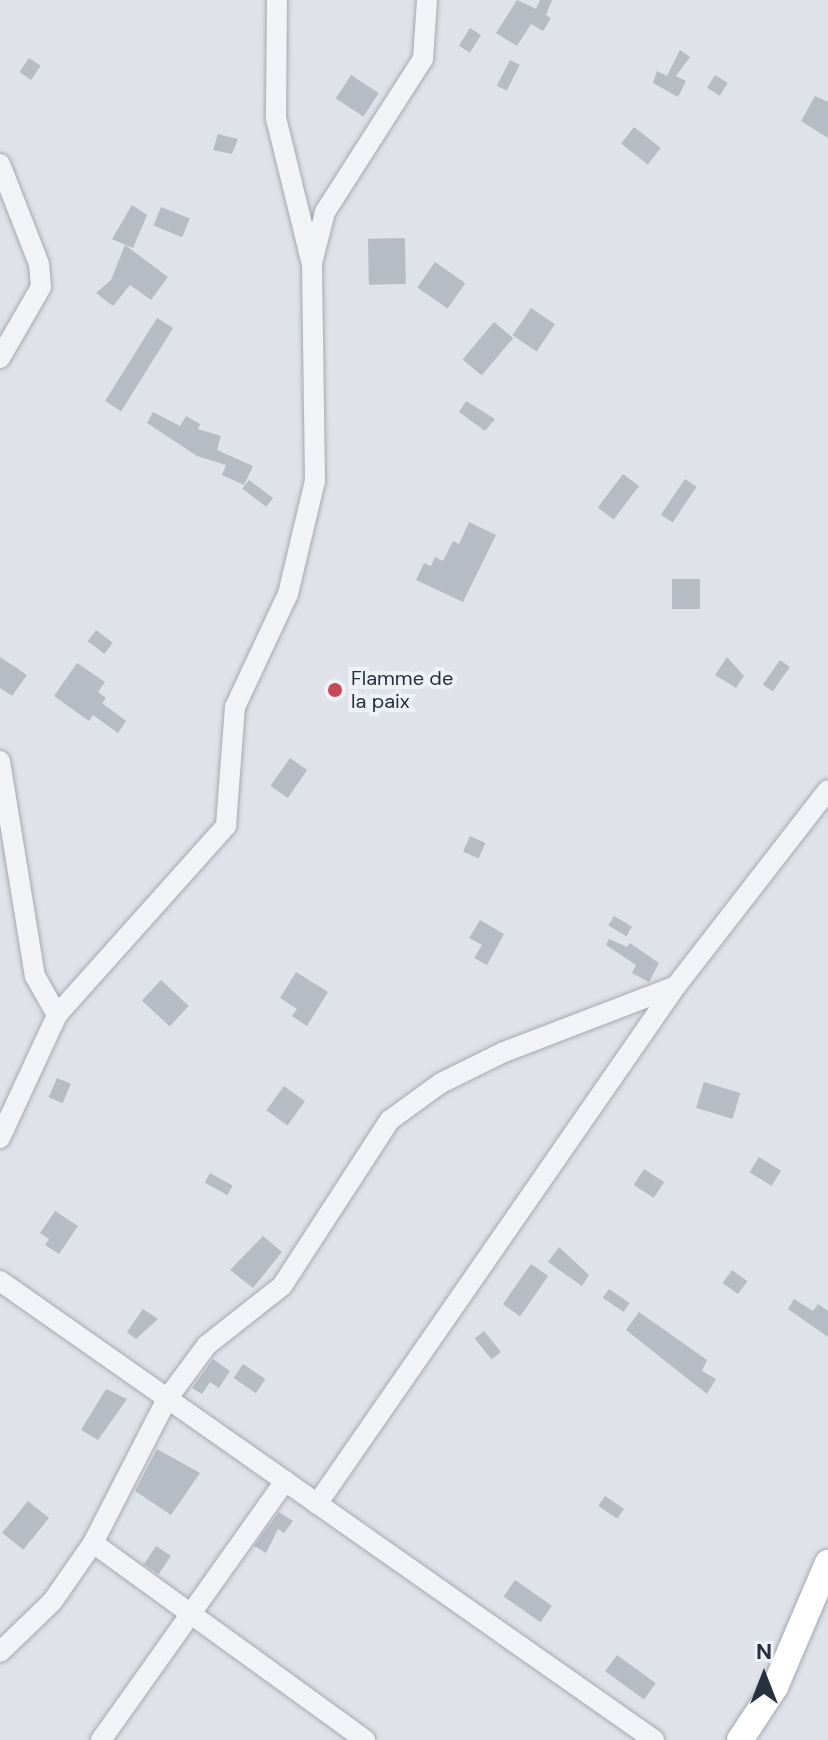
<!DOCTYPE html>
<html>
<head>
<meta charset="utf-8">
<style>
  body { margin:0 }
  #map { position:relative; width:828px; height:1740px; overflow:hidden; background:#dfe2e8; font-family:"DM Sans",sans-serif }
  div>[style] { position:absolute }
  .building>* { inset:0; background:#b6bbc4; transform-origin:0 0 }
  .roads { filter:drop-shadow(0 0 2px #a4a9b2) drop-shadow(0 0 2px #a4a9b2) }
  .minor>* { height:20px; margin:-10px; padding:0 10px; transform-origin:10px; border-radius:10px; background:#f1f3f6 }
  .major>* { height:26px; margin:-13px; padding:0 13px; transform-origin:13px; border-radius:13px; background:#fff }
  .dots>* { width:22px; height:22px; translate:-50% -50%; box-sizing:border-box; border:4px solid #eef1f5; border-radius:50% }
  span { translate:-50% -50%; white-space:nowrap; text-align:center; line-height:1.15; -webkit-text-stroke:8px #eef1f5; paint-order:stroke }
  .poi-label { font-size:20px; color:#28303e }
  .left { translate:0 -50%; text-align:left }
  .north { position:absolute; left:724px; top:1636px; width:80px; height:80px; -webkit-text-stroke:6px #eef1f5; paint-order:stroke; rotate:0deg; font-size:22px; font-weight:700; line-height:32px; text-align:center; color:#28303e }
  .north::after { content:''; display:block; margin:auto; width:28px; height:36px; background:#28303e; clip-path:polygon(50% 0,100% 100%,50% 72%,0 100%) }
</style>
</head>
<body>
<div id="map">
  <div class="building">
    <i style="clip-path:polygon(517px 0,536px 9px,540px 0,552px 0,546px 15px,551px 18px,543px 31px,531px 24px,517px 46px,496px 33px)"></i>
    <i style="left:470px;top:28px;width:13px;height:21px;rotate:32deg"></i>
    <i style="clip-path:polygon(680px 50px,690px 57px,676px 76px,686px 81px,678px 97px,653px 83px,657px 71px,667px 76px)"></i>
    <i style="left:29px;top:58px;width:14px;height:17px;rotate:34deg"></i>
    <i style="left:510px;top:60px;width:11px;height:29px;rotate:27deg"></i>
    <i style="left:351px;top:75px;width:33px;height:28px;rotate:33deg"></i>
    <i style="left:715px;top:75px;width:15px;height:15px;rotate:32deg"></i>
    <i style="clip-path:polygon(815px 96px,828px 102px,828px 138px,801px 121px)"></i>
    <i style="left:634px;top:127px;width:34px;height:21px;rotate:38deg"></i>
    <i style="clip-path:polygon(218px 134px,238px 139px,232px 154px,213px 150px)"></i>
    <i style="clip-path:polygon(132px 205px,147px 215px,133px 248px,112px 239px)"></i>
    <i style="left:161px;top:207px;width:31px;height:20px;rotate:22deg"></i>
    <i style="left:405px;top:238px;width:46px;height:37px;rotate:89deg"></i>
    <i style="clip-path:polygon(125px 245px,168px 277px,151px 300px,130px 285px,113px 306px,96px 293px,111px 280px)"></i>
    <i style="left:435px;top:262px;width:37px;height:31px;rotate:35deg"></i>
    <i style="left:531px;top:308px;width:29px;height:33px;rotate:34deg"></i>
    <i style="left:157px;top:318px;width:19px;height:98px;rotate:32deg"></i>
    <i style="left:494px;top:322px;width:25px;height:49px;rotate:40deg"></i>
    <i style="clip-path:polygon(466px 401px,495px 419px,485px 431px,459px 412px)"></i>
    <i style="clip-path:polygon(153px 412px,180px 426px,186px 416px,200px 424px,198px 429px,221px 436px,217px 450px,253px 466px,244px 485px,222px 475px,226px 465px,197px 456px,147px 423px)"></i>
    <i style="left:623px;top:474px;width:20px;height:42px;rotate:37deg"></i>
    <i style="left:685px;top:479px;width:14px;height:43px;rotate:34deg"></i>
    <i style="left:249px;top:480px;width:30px;height:11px;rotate:37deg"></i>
    <i style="clip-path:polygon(469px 522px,496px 535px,463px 602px,416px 580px,424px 563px,431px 566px,435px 557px,443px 561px,453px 541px,459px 544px)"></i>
    <i style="left:672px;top:579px;width:28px;height:30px"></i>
    <i style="left:96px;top:630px;width:21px;height:14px;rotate:37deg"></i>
    <i style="clip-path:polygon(0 657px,27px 675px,12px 696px,0 688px)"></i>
    <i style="clip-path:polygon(727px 657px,744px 676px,736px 688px,715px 675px)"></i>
    <i style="left:780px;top:660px;width:12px;height:30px;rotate:35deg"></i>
    <i style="clip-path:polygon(77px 663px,105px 682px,98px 692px,106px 698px,102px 703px,126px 721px,118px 733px,93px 715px,89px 721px,54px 696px)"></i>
    <i style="left:290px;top:758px;width:21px;height:34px;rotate:35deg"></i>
    <i style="left:470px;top:836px;width:17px;height:17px;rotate:24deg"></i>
    <i style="left:614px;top:916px;width:21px;height:11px;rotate:31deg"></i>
    <i style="clip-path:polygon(480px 920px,504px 934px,487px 965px,474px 958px,482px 945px,469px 938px)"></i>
    <i style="clip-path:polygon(609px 939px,627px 947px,630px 943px,659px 963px,649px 982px,632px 973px,636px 965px,606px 945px)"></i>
    <i style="clip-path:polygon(296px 972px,328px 992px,307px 1026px,292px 1016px,297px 1009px,280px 998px)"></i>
    <i style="left:161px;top:980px;width:38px;height:28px;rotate:43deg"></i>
    <i style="left:57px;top:1078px;width:15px;height:21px;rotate:23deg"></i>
    <i style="left:704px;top:1082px;width:38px;height:27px;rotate:17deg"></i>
    <i style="left:284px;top:1086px;width:26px;height:30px;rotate:36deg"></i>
    <i style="left:759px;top:1157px;width:26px;height:18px;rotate:32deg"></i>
    <i style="left:644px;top:1169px;width:24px;height:19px;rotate:33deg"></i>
    <i style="left:210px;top:1173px;width:26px;height:11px;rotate:29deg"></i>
    <i style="clip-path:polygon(55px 1211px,78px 1226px,59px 1254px,45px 1245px,49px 1239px,40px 1233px)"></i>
    <i style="clip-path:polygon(263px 1236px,282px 1252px,253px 1288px,230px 1270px)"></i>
    <i style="clip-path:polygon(559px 1247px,589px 1275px,582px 1286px,548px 1262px)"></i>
    <i style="left:531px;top:1264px;width:21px;height:49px;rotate:35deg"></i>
    <i style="left:732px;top:1270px;width:19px;height:16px;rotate:36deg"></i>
    <i style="left:609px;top:1289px;width:25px;height:11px;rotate:34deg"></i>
    <i style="clip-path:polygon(794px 1299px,813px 1311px,818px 1304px,828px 1311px,828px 1337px,788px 1309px)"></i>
    <i style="clip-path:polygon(143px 1309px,158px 1319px,136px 1339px,127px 1332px)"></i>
    <i style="clip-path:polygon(639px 1312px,707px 1360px,702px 1371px,716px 1379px,707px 1394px,626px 1330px)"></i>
    <i style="left:484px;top:1331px;width:27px;height:12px;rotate:51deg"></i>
    <i style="clip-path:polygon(213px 1359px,230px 1371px,219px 1388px,210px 1382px,202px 1394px,192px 1388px)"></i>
    <i style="left:243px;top:1364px;width:27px;height:17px;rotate:34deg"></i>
    <i style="clip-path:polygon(106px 1389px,127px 1399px,98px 1440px,81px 1430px)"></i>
    <i style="clip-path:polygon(157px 1449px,200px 1473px,171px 1515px,135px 1491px)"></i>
    <i style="left:605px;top:1496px;width:23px;height:12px;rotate:34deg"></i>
    <i style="left:28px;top:1501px;width:27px;height:41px;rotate:39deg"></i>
    <i style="clip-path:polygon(279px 1512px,293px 1521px,284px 1533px,278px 1529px,266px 1553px,254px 1546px)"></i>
    <i style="left:156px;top:1546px;width:18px;height:22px;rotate:34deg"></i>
    <i style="left:515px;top:1580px;width:45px;height:20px;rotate:35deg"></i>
    <i style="left:617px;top:1655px;width:48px;height:20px;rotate:36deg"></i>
  </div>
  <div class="roads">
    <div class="minor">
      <i style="left:277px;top:0;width:118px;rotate:90.5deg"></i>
      <i style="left:276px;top:118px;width:146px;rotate:76.2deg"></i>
      <i style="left:0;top:164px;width:107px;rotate:68.7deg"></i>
      <i style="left:39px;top:264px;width:23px;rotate:85deg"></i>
      <i style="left:41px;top:287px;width:82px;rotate:120deg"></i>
      <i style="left:0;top:761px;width:218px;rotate:80.8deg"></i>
      <i style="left:35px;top:976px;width:45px;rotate:60.6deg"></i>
      <i style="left:0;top:1138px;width:136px;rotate:-65.1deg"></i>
      <i style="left:57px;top:1015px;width:254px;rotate:-48.2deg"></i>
      <i style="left:226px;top:826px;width:119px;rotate:-85.7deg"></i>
      <i style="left:235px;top:707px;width:125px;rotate:-64.9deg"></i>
      <i style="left:288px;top:594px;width:116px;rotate:-76.6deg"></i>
      <i style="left:315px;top:481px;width:218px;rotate:-90.8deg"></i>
      <i style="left:312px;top:263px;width:53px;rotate:-75.7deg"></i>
      <i style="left:325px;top:212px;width:182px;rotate:-57.4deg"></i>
      <i style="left:423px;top:59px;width:59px;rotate:-86.1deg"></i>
      <i style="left:0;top:1281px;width:799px;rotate:35.06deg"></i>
      <i style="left:317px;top:1504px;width:630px;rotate:-55.28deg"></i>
      <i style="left:676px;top:986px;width:248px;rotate:-52.2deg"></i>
      <i style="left:93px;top:1543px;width:336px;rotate:35.9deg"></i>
      <i style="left:0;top:1652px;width:72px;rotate:-43.9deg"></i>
      <i style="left:52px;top:1602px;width:72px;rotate:-55.2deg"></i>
      <i style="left:93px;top:1543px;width:162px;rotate:-62.8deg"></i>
      <i style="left:167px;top:1399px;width:67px;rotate:-53.5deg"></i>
      <i style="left:207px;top:1345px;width:95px;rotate:-38.2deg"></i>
      <i style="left:282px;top:1286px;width:198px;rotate:-57deg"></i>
      <i style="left:390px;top:1120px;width:63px;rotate:-36deg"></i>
      <i style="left:441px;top:1083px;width:70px;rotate:-26.2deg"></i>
      <i style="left:504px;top:1052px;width:184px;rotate:-21deg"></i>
      <i style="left:101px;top:1740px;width:318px;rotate:-54.6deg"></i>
    </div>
    <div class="major">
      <i style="left:740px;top:1740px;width:64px;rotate:-56.6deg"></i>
      <i style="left:775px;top:1687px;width:135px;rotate:-66.9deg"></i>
    </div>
  </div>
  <div class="dots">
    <i style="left:335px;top:690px;background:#ca475b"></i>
  </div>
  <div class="poi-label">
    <span class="left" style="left:351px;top:690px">Flamme de<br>la paix</span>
  </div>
  <div class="north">N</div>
</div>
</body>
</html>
